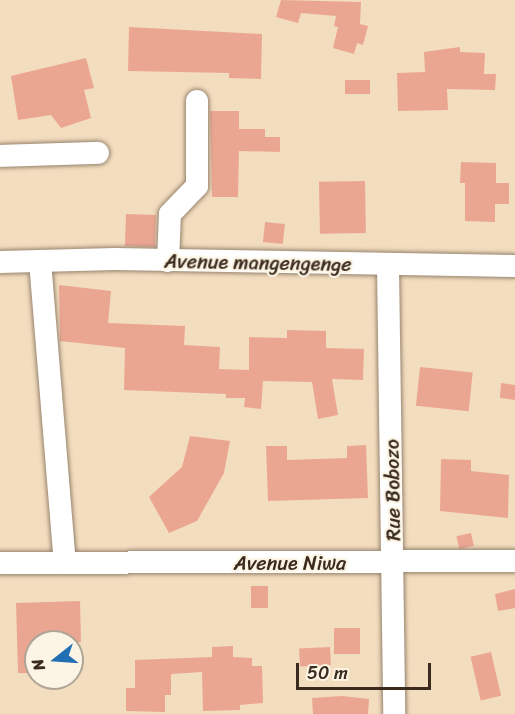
<!DOCTYPE html>
<html>
<head>
<meta charset="utf-8">
<style>
  body { margin:0 }
  #map { position:relative; width:515px; height:714px; overflow:hidden; background:#f3ddbf; font-family:Sriracha,sans-serif }
  div>[style] { position:absolute }
  .building>* { inset:0; background:#eba692; transform-origin:0 0 }
  .roads { filter:drop-shadow(0 0 2px #97846e) drop-shadow(0 0 2px #97846e) }
  .minor>* { height:22px; margin:-11px; padding:0 11px; transform-origin:11px; border-radius:11px; background:#fff }
  span { translate:-50% -50%; white-space:nowrap; text-align:center; line-height:1.15; -webkit-text-stroke:4.5px #fcf5e5; paint-order:stroke }
  .street-label { font-size:20px; color:#3b2a1e }
  .north { position:absolute; left:24px; top:630px; width:60px; height:60px; box-sizing:border-box; background:#fcf5e5; border:2px solid #afa495; border-radius:50%; rotate:253deg; font-size:16px; font-weight:700; line-height:24px; text-align:center; color:#3b2a1e }
  .north::after { content:''; display:block; margin:auto; width:21px; height:27px; background:#1f6fb2; clip-path:polygon(50% 0,100% 100%,50% 72%,0 100%) }
  .scale { position:absolute; left:296px; top:663px; width:135px; height:27px; box-sizing:border-box; border:3px solid #3b2a1e; border-top:0; padding-left:8px; font-size:18px; line-height:21px; white-space:nowrap; color:#3b2a1e; -webkit-text-stroke:4px #fcf5e5; paint-order:stroke }
</style>
</head>
<body>
<div id="map">
  <div class="building">
    <i style="clip-path:polygon(281px 0,361px 2px,360px 24px,368px 26px,363px 45px,357px 43px,354px 54px,333px 48px,338px 27px,334px 26px,336px 16px,301px 13px,298px 23px,276px 17px)"></i>
    <i style="clip-path:polygon(129px 27px,262px 34px,261px 79px,229px 78px,229px 73px,128px 71px)"></i>
    <i style="clip-path:polygon(460px 47px,460px 52px,485px 53px,484px 74px,496px 74px,495px 90px,447px 89px,448px 110px,398px 111px,397px 73px,425px 72px,424px 52px)"></i>
    <i style="clip-path:polygon(86px 58px,94px 88px,84px 90px,91px 118px,61px 128px,51px 115px,18px 120px,11px 76px)"></i>
    <i style="left:370px;top:80px;width:14px;height:25px;rotate:90deg"></i>
    <i style="clip-path:polygon(210px 111px,239px 111px,239px 129px,265px 129px,265px 137px,280px 137px,280px 152px,239px 151px,238px 197px,212px 197px)"></i>
    <i style="clip-path:polygon(461px 162px,496px 163px,496px 183px,509px 183px,509px 204px,495px 204px,495px 222px,465px 221px,465px 183px,460px 183px)"></i>
    <i style="left:365px;top:181px;width:52px;height:46px;rotate:89deg"></i>
    <i style="left:126px;top:214px;width:30px;height:32px;rotate:2deg"></i>
    <i style="left:265px;top:222px;width:20px;height:20px;rotate:6deg"></i>
    <i style="clip-path:polygon(59px 285px,111px 291px,108px 323px,185px 326px,184px 345px,220px 347px,219px 369px,249px 370px,249px 337px,287px 338px,287px 330px,326px 331px,326px 348px,364px 349px,363px 380px,332px 379px,338px 415px,318px 419px,312px 382px,263px 381px,261px 409px,244px 407px,245px 398px,226px 398px,226px 394px,124px 390px,125px 348px,60px 341px)"></i>
    <i style="left:420px;top:367px;width:53px;height:39px;rotate:6deg"></i>
    <i style="clip-path:polygon(501px 383px,515px 385px,515px 400px,500px 398px)"></i>
    <i style="clip-path:polygon(190px 436px,230px 441px,224px 473px,197px 521px,169px 533px,149px 497px,182px 467px)"></i>
    <i style="clip-path:polygon(366px 445px,368px 498px,268px 501px,266px 446px,287px 446px,287px 460px,347px 458px,347px 446px)"></i>
    <i style="clip-path:polygon(441px 459px,471px 460px,471px 471px,509px 475px,508px 518px,440px 511px)"></i>
    <i style="left:471px;top:533px;width:13px;height:15px;rotate:77deg"></i>
    <i style="left:251px;top:586px;width:17px;height:22px"></i>
    <i style="clip-path:polygon(515px 589px,515px 608px,498px 611px,495px 594px)"></i>
    <i style="clip-path:polygon(80px 601px,81px 642px,36px 642px,36px 673px,18px 673px,16px 603px)"></i>
    <i style="left:334px;top:628px;width:26px;height:26px"></i>
    <i style="clip-path:polygon(233px 646px,233px 657px,252px 658px,252px 666px,262px 666px,263px 703px,240px 705px,240px 710px,203px 711px,202px 672px,171px 674px,171px 695px,165px 695px,165px 712px,126px 711px,126px 688px,135px 688px,135px 660px,212px 657px,212px 647px)"></i>
    <i style="left:330px;top:647px;width:18px;height:31px;rotate:87deg"></i>
    <i style="left:491px;top:652px;width:45px;height:21px;rotate:77deg"></i>
    <i style="clip-path:polygon(342px 696px,369px 699px,368px 714px,313px 714px,312px 698px)"></i>
  </div>
  <div class="roads">
    <div class="minor">
      <i style="left:0;top:156px;width:98px;rotate:-1.8deg"></i>
      <i style="left:40px;top:261px;width:303px;rotate:85.3deg"></i>
      <i style="left:168px;top:261px;width:47px;rotate:-87.6deg"></i>
      <i style="left:170px;top:214px;width:39px;rotate:-46deg"></i>
      <i style="left:197px;top:186px;width:85px;rotate:-90deg"></i>
      <i style="left:0;top:262px;width:115px;rotate:-1.5deg"></i>
      <i style="left:115px;top:259px;width:400px;rotate:1deg"></i>
      <i style="left:388px;top:266px;width:448px;rotate:89.2deg"></i>
      <i style="left:0;top:563px;width:515px;rotate:-0.22deg"></i>
    </div>
  </div>
  <div class="street-label">
    <span style="left:258px;top:263px;rotate:1deg">Avenue mangengenge</span>
    <span style="left:393px;top:490px;rotate:-91deg">Rue Bobozo</span>
    <span style="left:290px;top:563px">Avenue Niwa</span>
  </div>
  <div class="north">N</div>
  <div class="scale">50 m</div>
</div>
</body>
</html>
